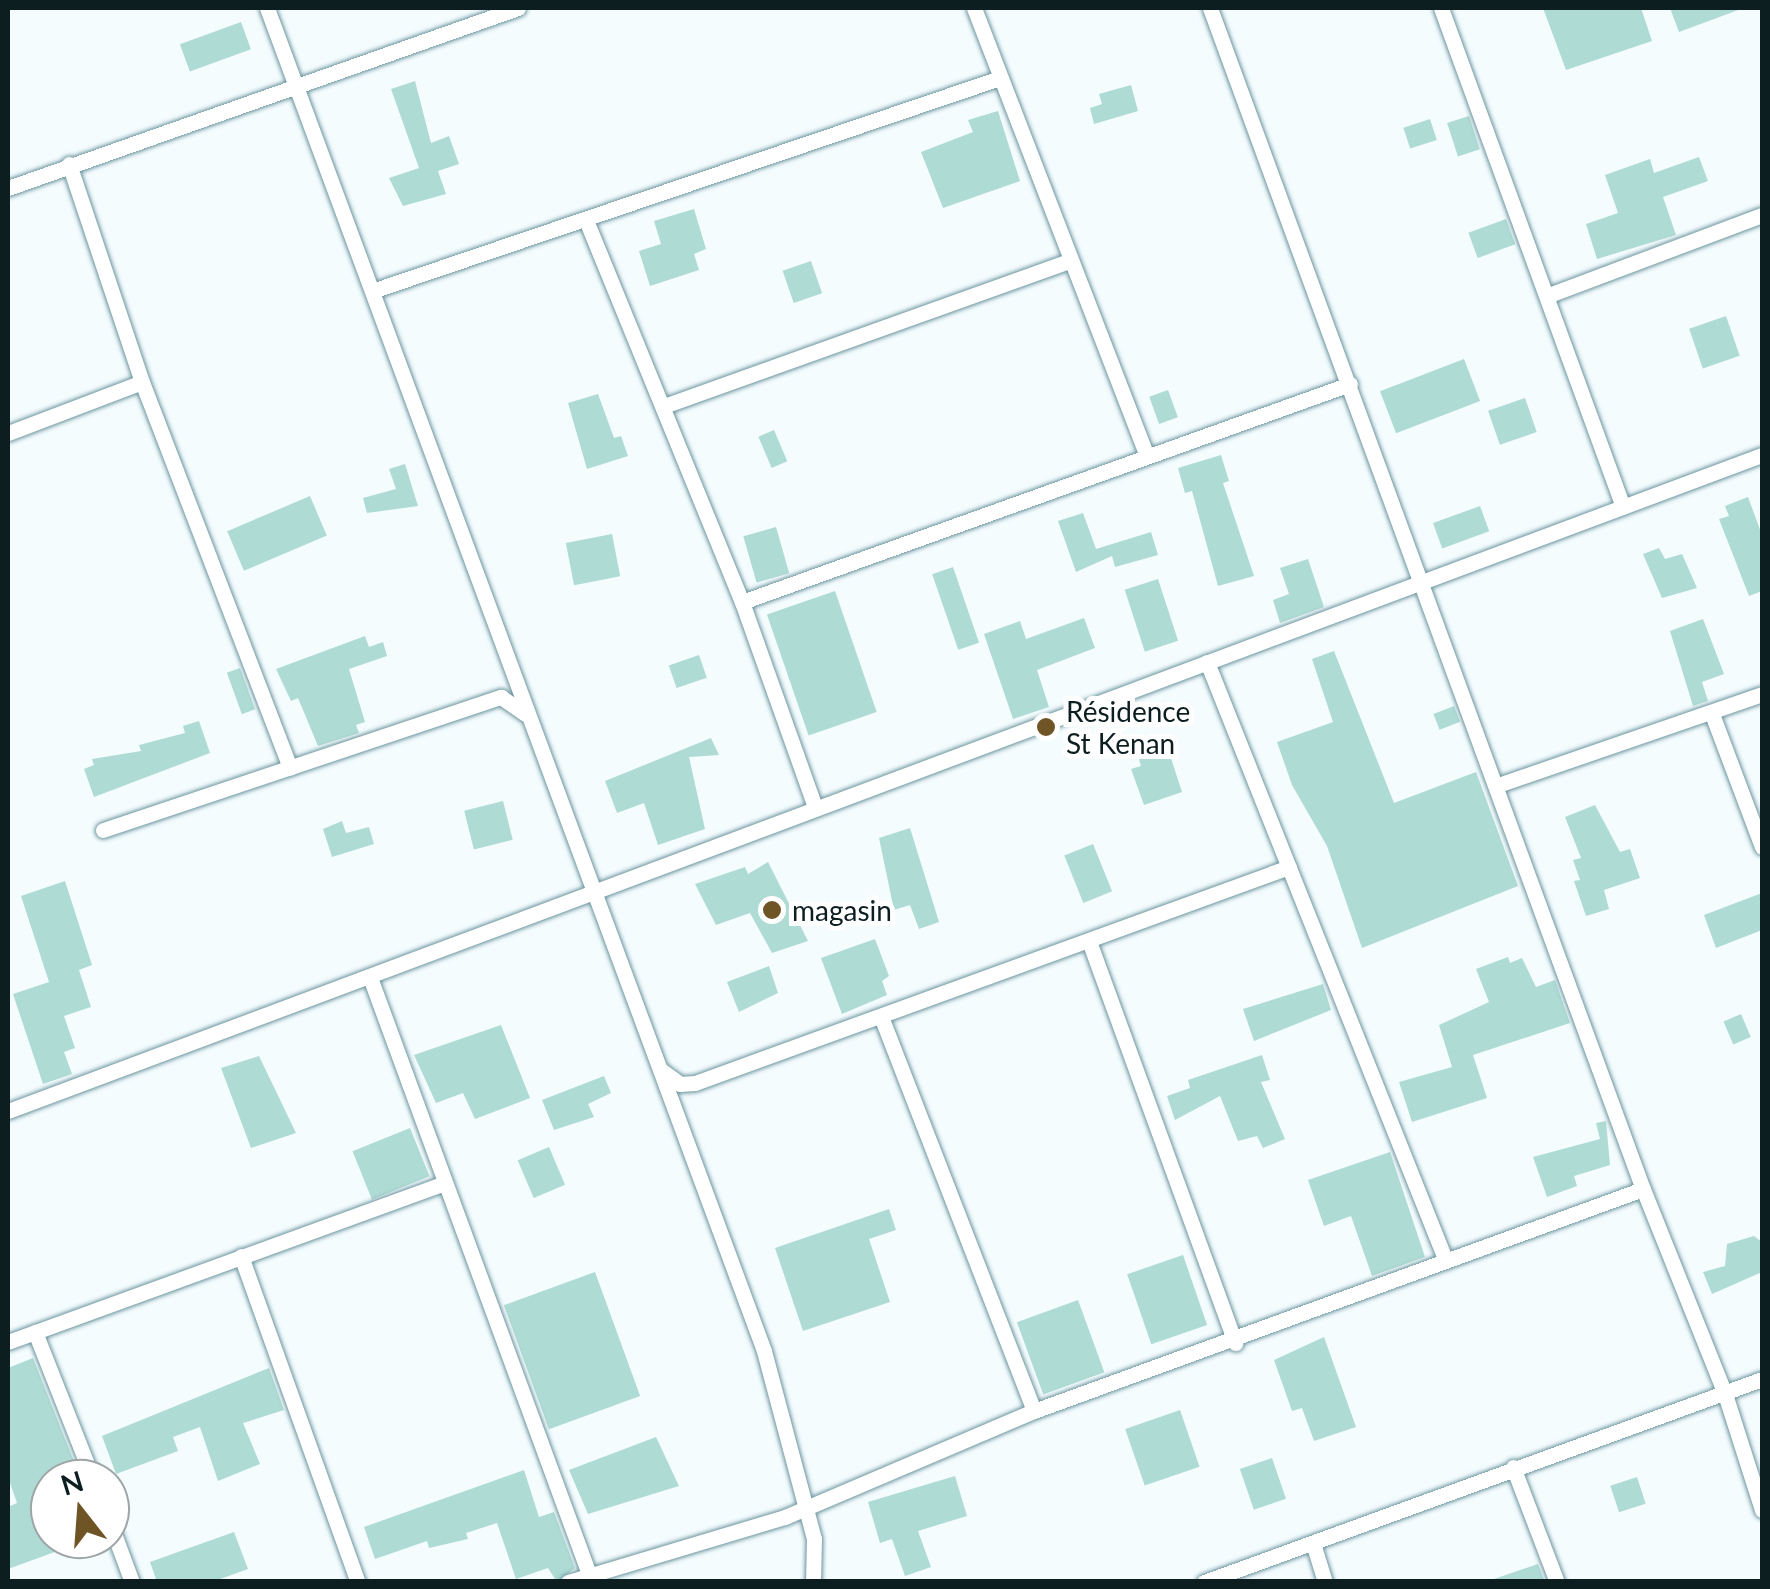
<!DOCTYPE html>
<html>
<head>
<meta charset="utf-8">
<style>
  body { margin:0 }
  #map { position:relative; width:1770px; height:1589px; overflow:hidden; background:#f4fcfe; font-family:Lato,sans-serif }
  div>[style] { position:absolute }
  .building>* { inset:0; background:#afdbd5; transform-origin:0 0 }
  .roads { filter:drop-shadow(0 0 2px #6c959e) drop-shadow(0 0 2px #6c959e) }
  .street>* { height:15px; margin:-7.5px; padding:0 7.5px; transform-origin:7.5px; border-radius:7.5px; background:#fff }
  .dots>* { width:28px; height:28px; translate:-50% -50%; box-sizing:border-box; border:5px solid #fff; border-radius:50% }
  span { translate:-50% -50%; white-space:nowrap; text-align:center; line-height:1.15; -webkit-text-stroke:10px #fff; paint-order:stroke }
  .poi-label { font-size:28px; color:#0d1e21 }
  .left { translate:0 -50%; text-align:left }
  .frame { position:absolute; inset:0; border:10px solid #0d1e21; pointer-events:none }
  .north { position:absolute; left:30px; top:1459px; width:100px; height:100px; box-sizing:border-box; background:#fff; border:2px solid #9ea5a6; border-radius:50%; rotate:343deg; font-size:28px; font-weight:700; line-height:40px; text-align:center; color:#0d1e21 }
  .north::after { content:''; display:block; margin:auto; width:35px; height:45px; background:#6f5426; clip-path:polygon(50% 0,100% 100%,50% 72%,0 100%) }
</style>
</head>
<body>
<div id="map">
  <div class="building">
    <i style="clip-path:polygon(1543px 8px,1641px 8px,1652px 41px,1566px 70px)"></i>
    <i style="clip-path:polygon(1670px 8px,1741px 8px,1741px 9px,1679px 32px)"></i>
    <i style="left:241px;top:22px;width:29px;height:65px;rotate:70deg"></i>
    <i style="clip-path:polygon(415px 81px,431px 143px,449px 136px,459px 164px,438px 171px,446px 194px,403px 206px,389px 178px,419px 168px,391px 89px)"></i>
    <i style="clip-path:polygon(1131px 85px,1138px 111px,1094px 124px,1090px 108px,1102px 104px,1099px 94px)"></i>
    <i style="clip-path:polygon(998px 111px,1020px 181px,943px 208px,921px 152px,973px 132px,968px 120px)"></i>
    <i style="left:1469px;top:116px;width:35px;height:23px;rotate:72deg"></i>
    <i style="left:1430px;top:119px;width:22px;height:28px;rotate:72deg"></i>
    <i style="clip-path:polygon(1699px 157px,1708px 181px,1663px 197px,1676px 235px,1597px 259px,1586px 224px,1618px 213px,1605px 175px,1650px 159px,1654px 173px)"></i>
    <i style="clip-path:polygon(694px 209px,706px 249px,694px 254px,699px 270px,650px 286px,639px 251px,661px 244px,654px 221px)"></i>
    <i style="left:1506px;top:219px;width:27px;height:40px;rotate:70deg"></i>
    <i style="left:811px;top:261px;width:34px;height:30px;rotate:71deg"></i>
    <i style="left:1726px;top:316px;width:42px;height:39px;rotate:71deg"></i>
    <i style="left:1464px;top:359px;width:45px;height:90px;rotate:69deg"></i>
    <i style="left:1168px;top:390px;width:29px;height:20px;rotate:70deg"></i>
    <i style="clip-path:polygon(598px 394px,614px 438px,621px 436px,628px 456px,587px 469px,568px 403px)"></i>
    <i style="left:1525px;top:398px;width:36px;height:39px;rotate:71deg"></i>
    <i style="left:774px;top:430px;width:34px;height:17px;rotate:67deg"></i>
    <i style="clip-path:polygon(1221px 455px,1229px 481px,1223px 483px,1254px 576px,1218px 586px,1192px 491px,1185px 493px,1178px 468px)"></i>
    <i style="clip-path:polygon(405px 464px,418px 506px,367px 513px,363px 498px,396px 489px,389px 469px)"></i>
    <i style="left:310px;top:496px;width:43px;height:90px;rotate:67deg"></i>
    <i style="clip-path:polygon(1748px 497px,1762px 535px,1762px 591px,1749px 596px,1719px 519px,1729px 516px,1725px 506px)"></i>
    <i style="left:1480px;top:506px;width:27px;height:50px;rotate:70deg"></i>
    <i style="clip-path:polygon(1083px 513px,1096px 549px,1151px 532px,1158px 555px,1115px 567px,1112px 556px,1076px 572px,1058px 521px)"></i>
    <i style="left:776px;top:527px;width:48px;height:34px;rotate:74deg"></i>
    <i style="left:612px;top:534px;width:43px;height:47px;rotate:79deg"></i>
    <i style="clip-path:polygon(1659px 548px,1665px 559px,1682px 554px,1697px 588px,1662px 598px,1643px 554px)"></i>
    <i style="clip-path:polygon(1308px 559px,1324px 607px,1280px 623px,1273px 600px,1289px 594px,1280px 568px)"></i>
    <i style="left:953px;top:567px;width:80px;height:22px;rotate:71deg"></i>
    <i style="left:1158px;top:579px;width:65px;height:35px;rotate:72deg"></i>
    <i style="left:835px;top:591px;width:128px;height:72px;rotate:71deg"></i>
    <i style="clip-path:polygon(1084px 618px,1095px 648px,1037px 670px,1049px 707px,1013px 719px,984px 634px,1020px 621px,1026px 639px)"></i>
    <i style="clip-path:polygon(1703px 619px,1724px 674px,1702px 682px,1708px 701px,1693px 706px,1670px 631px)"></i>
    <i style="clip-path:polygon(365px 636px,369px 647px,383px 642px,387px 656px,349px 669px,365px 722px,356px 725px,359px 733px,318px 746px,298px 698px,291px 701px,276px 669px)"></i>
    <i style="clip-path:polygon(1334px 651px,1394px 803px,1476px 772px,1518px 886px,1362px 948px,1327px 846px,1292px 785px,1277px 742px,1333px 722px,1312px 659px)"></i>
    <i style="left:699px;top:655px;width:24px;height:32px;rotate:71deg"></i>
    <i style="left:240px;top:668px;width:44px;height:14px;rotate:70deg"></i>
    <i style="left:1454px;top:706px;width:17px;height:22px;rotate:69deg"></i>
    <i style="clip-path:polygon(199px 721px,210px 753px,94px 797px,84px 769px,94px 765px,92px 759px,141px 751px,139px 745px,185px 733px,183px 726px)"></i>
    <i style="clip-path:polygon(711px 738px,719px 755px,689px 757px,705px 829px,658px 845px,644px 803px,617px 813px,605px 781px)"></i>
    <i style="clip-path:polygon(1166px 743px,1182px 792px,1144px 805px,1131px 769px,1141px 766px,1137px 753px)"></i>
    <i style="left:503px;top:801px;width:40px;height:40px;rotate:76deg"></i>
    <i style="clip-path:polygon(1595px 805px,1620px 852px,1630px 849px,1640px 878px,1604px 890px,1609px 909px,1586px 916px,1574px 881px,1580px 880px,1573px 860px,1581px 858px,1565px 817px)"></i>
    <i style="clip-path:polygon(342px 821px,346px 833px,369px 827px,374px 844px,332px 857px,323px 829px)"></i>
    <i style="clip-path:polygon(910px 828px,939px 922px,919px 929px,910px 905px,894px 910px,879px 838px)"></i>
    <i style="left:1093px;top:844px;width:51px;height:31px;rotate:68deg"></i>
    <i style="clip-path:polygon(768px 862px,808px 941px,772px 953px,750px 913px,716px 925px,695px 884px,745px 867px,748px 874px)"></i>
    <i style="clip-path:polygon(65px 881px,92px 965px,79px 970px,91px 1007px,64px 1016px,75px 1048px,64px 1052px,72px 1074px,43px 1084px,13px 994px,49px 982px,21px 896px)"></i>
    <i style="clip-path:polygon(1762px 893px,1762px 930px,1716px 948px,1704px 915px)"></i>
    <i style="clip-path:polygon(875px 939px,889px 976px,882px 981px,887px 995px,842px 1014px,821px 958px)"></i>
    <i style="clip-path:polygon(1508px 957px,1510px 963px,1522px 958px,1536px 987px,1555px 980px,1570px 1023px,1473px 1055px,1487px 1098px,1412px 1122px,1399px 1082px,1452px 1067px,1439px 1025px,1489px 1002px,1476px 969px)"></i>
    <i style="clip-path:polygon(769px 966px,778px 993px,739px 1012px,727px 982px)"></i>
    <i style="clip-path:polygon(1323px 984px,1331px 1010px,1254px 1041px,1243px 1009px)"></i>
    <i style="left:1741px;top:1014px;width:25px;height:19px;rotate:67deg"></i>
    <i style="clip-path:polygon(501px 1025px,530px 1098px,475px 1119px,463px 1093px,436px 1103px,414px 1055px)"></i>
    <i style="clip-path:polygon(1262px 1055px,1270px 1080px,1261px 1082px,1285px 1139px,1263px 1148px,1257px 1136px,1238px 1141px,1220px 1096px,1175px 1120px,1167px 1096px,1190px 1088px,1188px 1080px)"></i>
    <i style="clip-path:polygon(259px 1056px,296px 1133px,251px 1148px,221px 1068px)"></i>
    <i style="clip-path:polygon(604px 1076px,611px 1093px,588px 1104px,594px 1117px,554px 1130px,542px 1100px)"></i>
    <i style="clip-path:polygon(1606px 1121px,1610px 1165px,1574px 1176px,1577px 1186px,1547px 1197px,1533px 1157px,1600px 1139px,1596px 1123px)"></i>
    <i style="left:410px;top:1128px;width:52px;height:62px;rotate:68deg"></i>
    <i style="left:549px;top:1147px;width:41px;height:34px;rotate:67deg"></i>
    <i style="clip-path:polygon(1390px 1152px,1425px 1257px,1372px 1276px,1351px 1216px,1324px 1226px,1308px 1180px)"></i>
    <i style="clip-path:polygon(889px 1209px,896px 1230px,869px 1239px,890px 1302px,803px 1331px,775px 1248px)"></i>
    <i style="clip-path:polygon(1754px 1236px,1762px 1242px,1762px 1272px,1712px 1294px,1703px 1272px,1725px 1266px,1727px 1244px)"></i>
    <i style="left:1183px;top:1255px;width:74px;height:59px;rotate:71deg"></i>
    <i style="left:595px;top:1272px;width:132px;height:97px;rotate:70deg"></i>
    <i style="left:1078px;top:1300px;width:77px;height:65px;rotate:70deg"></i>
    <i style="clip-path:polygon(1324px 1337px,1356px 1427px,1314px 1441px,1302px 1408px,1292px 1411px,1274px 1360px)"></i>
    <i style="clip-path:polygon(33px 1358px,81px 1479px,50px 1479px,50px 1539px,85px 1541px,8px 1569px,8px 1507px,17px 1503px,8px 1477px,8px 1368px)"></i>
    <i style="clip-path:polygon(269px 1368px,284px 1410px,243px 1423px,260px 1464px,218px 1481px,200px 1427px,173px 1437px,178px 1451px,116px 1474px,102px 1436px)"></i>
    <i style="left:1180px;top:1410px;width:60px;height:58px;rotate:71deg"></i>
    <i style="clip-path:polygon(656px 1437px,679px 1486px,588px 1514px,569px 1470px)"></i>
    <i style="left:1272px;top:1458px;width:43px;height:34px;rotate:71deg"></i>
    <i style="clip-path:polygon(524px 1470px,539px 1517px,554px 1512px,575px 1568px,557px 1582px,548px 1568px,516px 1579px,497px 1523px,466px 1533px,468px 1539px,429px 1548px,427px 1541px,375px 1559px,364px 1527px)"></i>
    <i style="clip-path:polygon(955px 1476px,967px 1516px,918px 1531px,931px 1567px,905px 1576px,892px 1539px,880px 1543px,868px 1502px)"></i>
    <i style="left:1637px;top:1477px;width:28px;height:28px;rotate:72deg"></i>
    <i style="clip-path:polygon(234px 1532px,248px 1569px,212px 1582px,157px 1582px,150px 1562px)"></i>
    <i style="clip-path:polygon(1538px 1564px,1545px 1582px,1495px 1582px,1494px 1579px)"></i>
  </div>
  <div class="roads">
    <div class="street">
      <i style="left:267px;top:8px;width:1432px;rotate:69.69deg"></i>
      <i style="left:764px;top:1351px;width:195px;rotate:75.1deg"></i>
      <i style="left:814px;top:1539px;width:43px;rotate:91.3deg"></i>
      <i style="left:974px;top:8px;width:480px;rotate:68.9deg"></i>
      <i style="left:1210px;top:8px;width:1258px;rotate:69.87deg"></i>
      <i style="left:1643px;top:1189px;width:221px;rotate:68.2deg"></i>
      <i style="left:1725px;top:1394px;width:122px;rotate:72.3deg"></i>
      <i style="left:1441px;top:8px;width:531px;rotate:69.96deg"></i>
      <i style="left:69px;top:164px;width:230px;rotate:71.5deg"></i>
      <i style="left:142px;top:382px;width:413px;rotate:69deg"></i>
      <i style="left:8px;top:188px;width:541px;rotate:-19.44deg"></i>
      <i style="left:586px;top:220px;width:413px;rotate:67.8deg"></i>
      <i style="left:742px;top:602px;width:218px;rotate:70.4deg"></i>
      <i style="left:372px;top:291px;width:663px;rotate:-18.74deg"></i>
      <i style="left:1549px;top:295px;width:228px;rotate:-20.6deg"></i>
      <i style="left:664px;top:406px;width:429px;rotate:-19.7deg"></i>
      <i style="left:8px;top:433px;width:143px;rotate:-20.8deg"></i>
      <i style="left:742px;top:602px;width:646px;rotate:-19.73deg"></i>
      <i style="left:1207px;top:662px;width:643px;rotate:68.26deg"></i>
      <i style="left:1712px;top:714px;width:142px;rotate:69.4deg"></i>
      <i style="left:1498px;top:785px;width:279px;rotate:-19deg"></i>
      <i style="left:103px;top:830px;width:420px;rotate:-18.5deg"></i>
      <i style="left:501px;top:697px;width:29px;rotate:35deg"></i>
      <i style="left:1089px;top:941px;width:428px;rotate:70deg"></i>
      <i style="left:371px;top:980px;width:633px;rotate:69.85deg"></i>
      <i style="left:882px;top:1019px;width:420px;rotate:68.8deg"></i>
      <i style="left:661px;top:1070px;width:24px;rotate:36deg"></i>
      <i style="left:680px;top:1084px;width:15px;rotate:-4deg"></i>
      <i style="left:695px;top:1083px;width:632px;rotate:-19.98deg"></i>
      <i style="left:8px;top:1111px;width:1873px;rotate:-20.51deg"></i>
      <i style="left:241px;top:1256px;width:346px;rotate:70.3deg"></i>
      <i style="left:35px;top:1332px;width:158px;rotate:68.5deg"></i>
      <i style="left:8px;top:1342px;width:461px;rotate:-20deg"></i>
      <i style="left:1513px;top:1467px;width:123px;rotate:69.1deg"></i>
      <i style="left:110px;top:1523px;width:63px;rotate:69.6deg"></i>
      <i style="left:1313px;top:1543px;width:41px;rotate:72.9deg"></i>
      <i style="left:568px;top:1582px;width:227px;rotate:-16.7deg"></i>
      <i style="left:785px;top:1517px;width:271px;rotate:-23.1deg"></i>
      <i style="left:1034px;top:1411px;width:648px;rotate:-20.03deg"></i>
      <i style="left:1204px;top:1582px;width:594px;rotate:-19.99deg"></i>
    </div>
  </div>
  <div class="dots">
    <i style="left:1046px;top:727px;background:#6f5426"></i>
    <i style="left:772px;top:910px;background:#6f5426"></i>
  </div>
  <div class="poi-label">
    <span class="left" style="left:1066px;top:727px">Résidence<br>St Kenan</span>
    <span class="left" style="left:792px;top:910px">magasin</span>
  </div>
  <div class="frame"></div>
  <div class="north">N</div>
</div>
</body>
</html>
